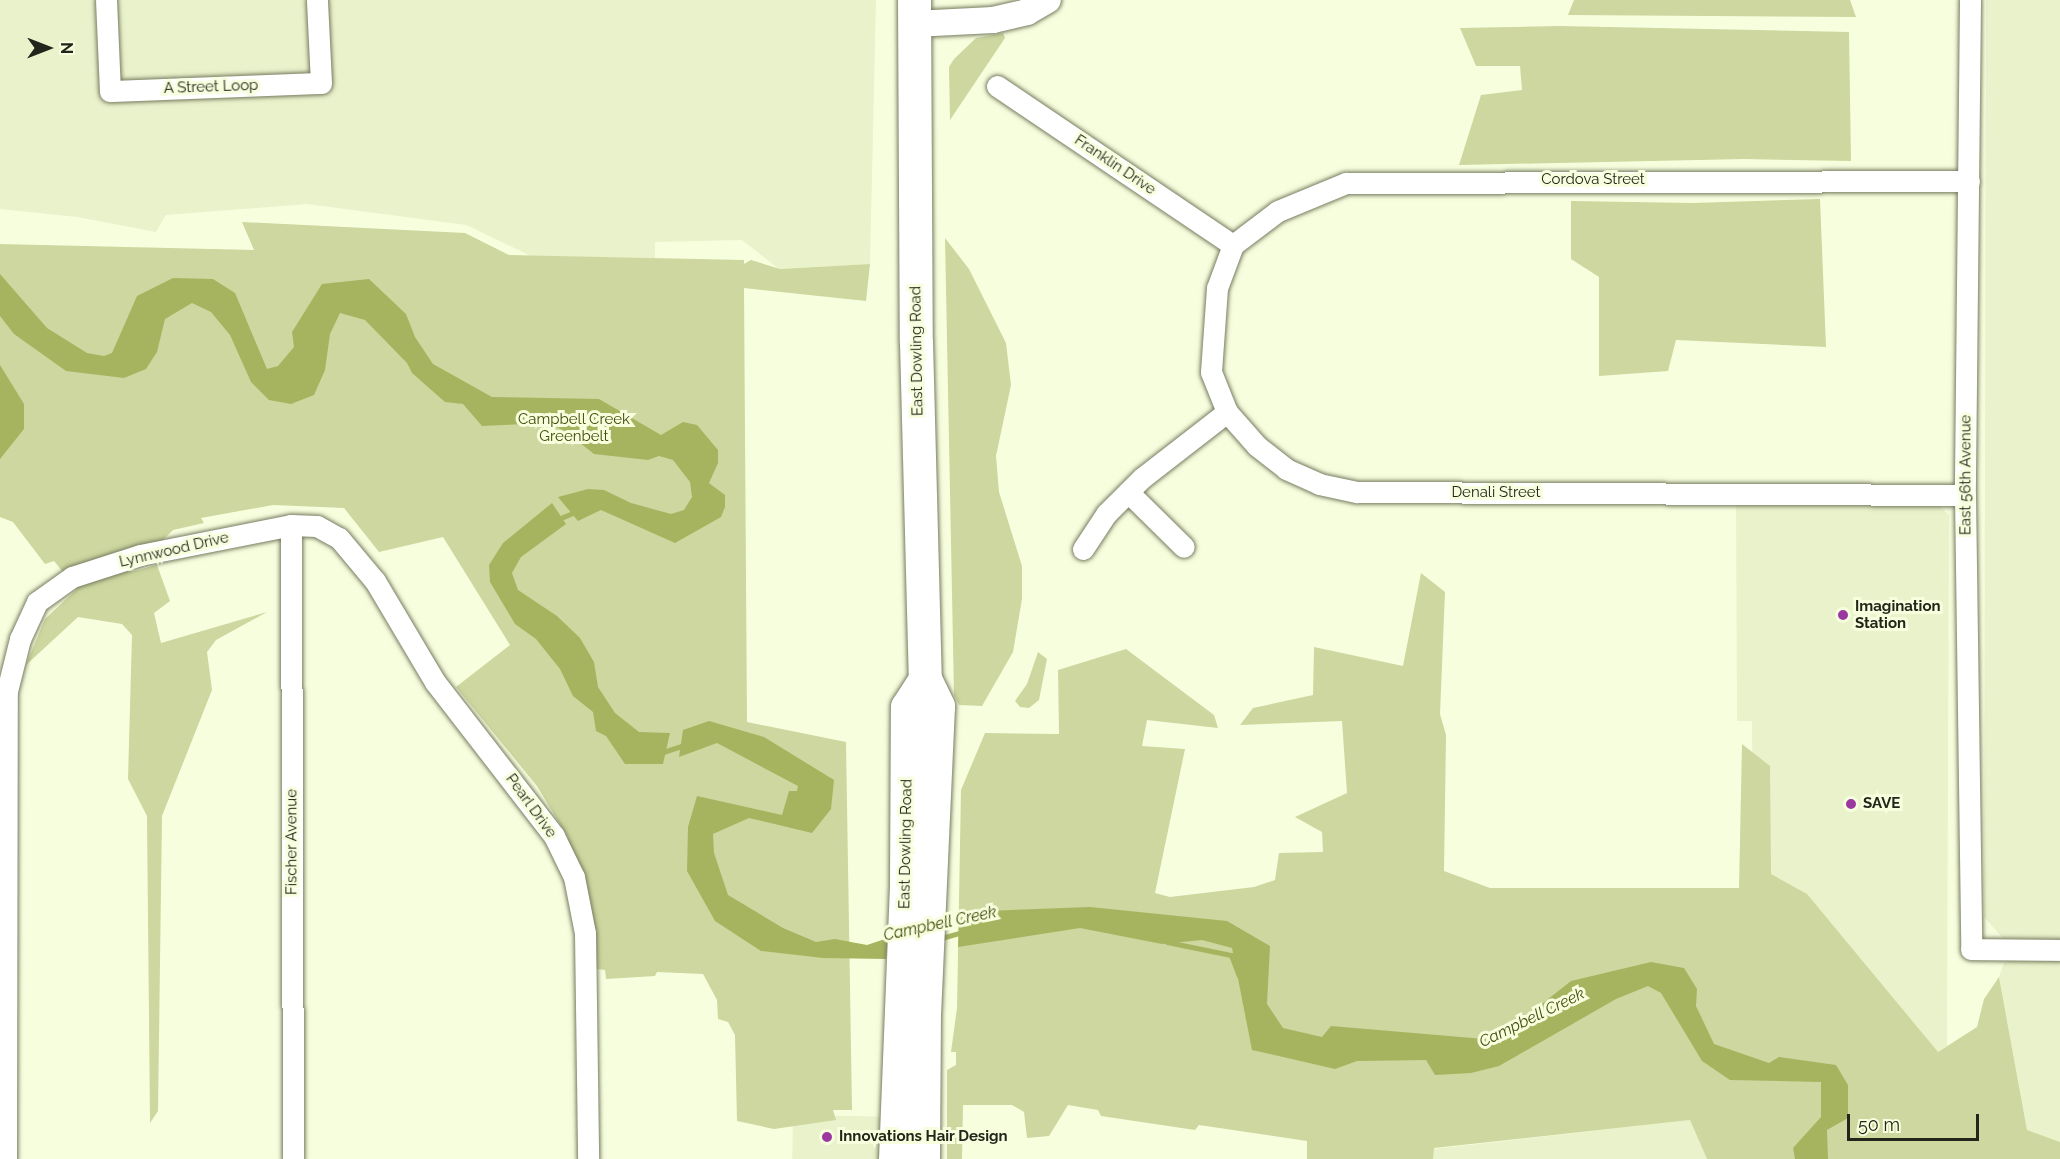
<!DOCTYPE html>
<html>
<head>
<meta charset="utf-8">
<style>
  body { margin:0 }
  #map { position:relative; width:2060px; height:1159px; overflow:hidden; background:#f7fede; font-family:Raleway,sans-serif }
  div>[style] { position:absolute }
  .built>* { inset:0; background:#eaf2cb; transform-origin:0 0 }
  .green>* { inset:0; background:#cdd79f }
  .water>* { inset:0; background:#a7b45f }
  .stream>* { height:5px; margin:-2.5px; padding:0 2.5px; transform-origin:2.5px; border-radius:2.5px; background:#a7b45f }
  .roads { filter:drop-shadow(0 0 2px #777c60) drop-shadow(0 0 2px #777c60) }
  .minor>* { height:21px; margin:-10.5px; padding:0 10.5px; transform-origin:10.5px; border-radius:10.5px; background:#fff }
  .tertiary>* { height:26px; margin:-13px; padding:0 13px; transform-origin:13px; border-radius:13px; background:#fff }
  .primary>* { height:33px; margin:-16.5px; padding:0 16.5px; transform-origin:16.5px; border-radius:16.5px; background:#fff }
  .dots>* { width:16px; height:16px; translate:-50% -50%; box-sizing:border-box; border:3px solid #f7fede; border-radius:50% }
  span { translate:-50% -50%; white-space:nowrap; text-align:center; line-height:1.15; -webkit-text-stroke:6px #f7fede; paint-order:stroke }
  .street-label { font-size:15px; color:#222519 }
  .park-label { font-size:15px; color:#424a07 }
  .poi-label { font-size:15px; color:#222519; font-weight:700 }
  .left { translate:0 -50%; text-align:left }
  .water-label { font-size:16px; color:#444c0a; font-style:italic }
  .north { position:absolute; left:18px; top:18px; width:60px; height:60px; -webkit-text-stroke:4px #f7fede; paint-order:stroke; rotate:90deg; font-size:16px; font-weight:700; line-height:24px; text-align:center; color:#222519 }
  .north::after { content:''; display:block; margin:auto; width:21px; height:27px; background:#222519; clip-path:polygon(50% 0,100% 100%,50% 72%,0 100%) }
  .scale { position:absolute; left:1847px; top:1114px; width:132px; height:27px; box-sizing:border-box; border:3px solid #222519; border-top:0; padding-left:8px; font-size:18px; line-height:21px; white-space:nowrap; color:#222519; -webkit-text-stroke:4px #f7fede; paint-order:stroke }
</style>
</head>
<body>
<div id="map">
  <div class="built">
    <i style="clip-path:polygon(0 0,876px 0,870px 264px,779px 269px,742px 240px,655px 242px,655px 258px,531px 256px,466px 225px,307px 204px,166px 215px,156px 232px,77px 217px,0 209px)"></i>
    <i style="clip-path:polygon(1986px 0,2060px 0,2060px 1142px,2027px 1130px,1999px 977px,2010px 946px,1984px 917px)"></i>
    <i style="clip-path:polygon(1736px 503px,1937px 504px,1949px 515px,1947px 1046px,1931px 1056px,1753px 888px,1752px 721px,1737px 721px)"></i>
    <i style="left:793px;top:1115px;width:87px;height:44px;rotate:1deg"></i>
    <i style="clip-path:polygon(1690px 1120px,1707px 1159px,1433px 1159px,1433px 1149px)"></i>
  </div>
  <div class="green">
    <i style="clip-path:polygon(1574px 0,1850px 0,1856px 17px,1568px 15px)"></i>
    <i style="clip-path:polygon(1559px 26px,1849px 32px,1851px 161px,1744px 159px,1459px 165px,1481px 95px,1522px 90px,1520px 66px,1476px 66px,1460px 28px)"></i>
    <i style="clip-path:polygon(1003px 33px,1005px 38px,950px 120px,949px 67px,954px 59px,976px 38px)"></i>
    <i style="clip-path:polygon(1820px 199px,1826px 347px,1676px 340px,1668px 371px,1599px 376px,1599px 277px,1571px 259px,1571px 201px,1693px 203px)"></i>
    <i style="clip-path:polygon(242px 222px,465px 233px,509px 255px,744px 260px,744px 264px,751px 260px,780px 269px,870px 264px,866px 301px,744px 288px,747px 722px,846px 742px,852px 1110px,833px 1110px,836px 1120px,774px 1129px,737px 1121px,735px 1035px,728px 1022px,718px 1019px,717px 1000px,703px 974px,657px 972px,655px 976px,606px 979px,605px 970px,597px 969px,593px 916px,567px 836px,537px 786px,456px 687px,510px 645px,443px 537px,379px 552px,344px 508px,273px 505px,201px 518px,204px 523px,173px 530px,131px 572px,157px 565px,170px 601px,154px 613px,161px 643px,267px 612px,216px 640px,207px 652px,212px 690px,162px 816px,158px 1111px,150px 1123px,147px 816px,128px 779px,132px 635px,122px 624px,78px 617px,26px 665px,45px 619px,77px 589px,54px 561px,45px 564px,13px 522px,0 517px,0 244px,254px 250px)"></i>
    <i style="clip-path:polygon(945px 238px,969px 269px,1006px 343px,1011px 385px,996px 456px,999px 492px,1022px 566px,1022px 599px,1013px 652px,982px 706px,959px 705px,954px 695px)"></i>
    <i style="clip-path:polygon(1421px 573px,1445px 592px,1440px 714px,1446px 735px,1444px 871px,1490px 888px,1739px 888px,1742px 744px,1770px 766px,1771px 874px,1807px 894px,1938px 1052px,1977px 1027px,1984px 999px,1999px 977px,2027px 1130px,2060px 1142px,2060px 1159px,1707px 1159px,1690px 1120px,1434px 1148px,1433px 1159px,1307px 1159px,1307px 1141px,1199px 1125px,1195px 1130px,1101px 1116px,1098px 1110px,1068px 1105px,1049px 1136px,1027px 1138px,1024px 1112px,1012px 1105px,963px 1105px,962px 1159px,947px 1159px,947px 1070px,956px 1065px,956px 1052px,951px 1052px,957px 1008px,961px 790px,985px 733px,1059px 734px,1058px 670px,1126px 649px,1214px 715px,1218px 728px,1147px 720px,1142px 746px,1185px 749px,1155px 893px,1170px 897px,1254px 887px,1275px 880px,1279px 853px,1323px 852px,1322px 832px,1295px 817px,1347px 793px,1342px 721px,1240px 725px,1253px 708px,1313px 695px,1314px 647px,1403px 666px)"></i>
    <i style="clip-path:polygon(1038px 652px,1047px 659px,1039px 700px,1029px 708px,1020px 707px,1015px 701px,1027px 684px)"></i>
  </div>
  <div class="water">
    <i style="clip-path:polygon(0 274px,47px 328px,87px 353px,104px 356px,112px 353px,137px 296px,173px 278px,213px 279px,235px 293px,267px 369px,278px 366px,294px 347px,292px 332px,322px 284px,369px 279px,406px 314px,415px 337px,433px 364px,492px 397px,599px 399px,661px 435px,683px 422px,697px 425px,718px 450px,718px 463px,709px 483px,725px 495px,725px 507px,721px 517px,675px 543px,601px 510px,578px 521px,558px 497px,588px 489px,604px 490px,631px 503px,671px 514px,684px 510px,692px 497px,690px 482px,673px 460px,659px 456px,648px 460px,594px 454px,565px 431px,546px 423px,482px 426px,463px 404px,445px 402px,412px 373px,407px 363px,365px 320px,340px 313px,330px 334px,325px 370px,314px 395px,291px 404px,269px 400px,251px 382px,230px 335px,211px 312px,192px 303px,165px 319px,157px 352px,146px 369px,124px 378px,66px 371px,14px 334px,0 316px)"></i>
    <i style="clip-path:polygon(0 365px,24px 404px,24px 429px,0 459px)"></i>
    <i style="clip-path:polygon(552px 503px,566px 524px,521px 557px,512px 573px,518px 590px,557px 616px,580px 638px,594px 662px,598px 687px,615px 713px,639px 732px,670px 733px,663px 764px,625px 764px,606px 736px,596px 731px,593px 712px,573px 696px,560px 669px,536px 639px,515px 624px,490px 582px,489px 565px,503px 543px)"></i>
    <i style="clip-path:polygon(709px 721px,764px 737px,834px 780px,831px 809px,812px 833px,749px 818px,713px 834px,714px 853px,728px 895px,783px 928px,816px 942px,835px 939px,867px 945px,888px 938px,886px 959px,823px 958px,761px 951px,715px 921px,687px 871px,688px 827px,697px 796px,782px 815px,789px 791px,797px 791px,798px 786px,717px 743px,679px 757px,683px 730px)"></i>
    <i style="clip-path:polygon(1090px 907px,1227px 921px,1270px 946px,1267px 1004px,1283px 1028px,1322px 1037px,1331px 1026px,1496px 1040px,1571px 981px,1651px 962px,1684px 968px,1697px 989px,1696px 1006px,1714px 1044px,1769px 1063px,1779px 1057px,1836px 1065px,1848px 1085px,1848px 1118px,1827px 1130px,1828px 1159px,1795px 1159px,1793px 1148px,1821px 1117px,1821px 1082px,1730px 1080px,1702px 1061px,1661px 993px,1648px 986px,1616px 999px,1499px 1066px,1471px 1073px,1435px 1075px,1426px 1060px,1357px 1061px,1335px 1069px,1252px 1050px,1232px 948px,1202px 940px,1162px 944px,1080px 928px,958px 947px,959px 918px,984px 911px)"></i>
  </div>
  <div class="stream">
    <i style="left:556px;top:520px;width:23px;rotate:-23deg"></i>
    <i style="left:660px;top:753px;width:26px;rotate:-18deg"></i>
    <i style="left:938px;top:939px;width:26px;rotate:-16deg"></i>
    <i style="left:1167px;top:942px;width:65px;rotate:11.5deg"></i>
    <i style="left:1231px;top:955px;width:22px;rotate:69deg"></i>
  </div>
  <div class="roads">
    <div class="minor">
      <i style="left:106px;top:0;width:91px;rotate:87.5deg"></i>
      <i style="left:110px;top:91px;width:211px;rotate:-2.2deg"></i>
      <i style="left:321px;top:83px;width:83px;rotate:-92.8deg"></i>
      <i style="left:1970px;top:0;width:495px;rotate:90.6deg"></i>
      <i style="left:1965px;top:495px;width:454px;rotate:89.2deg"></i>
      <i style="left:1971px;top:949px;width:89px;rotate:0.6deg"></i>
      <i style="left:997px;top:86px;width:285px;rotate:34deg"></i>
      <i style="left:1233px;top:245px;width:46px;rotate:110.4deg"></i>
      <i style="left:1217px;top:288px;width:84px;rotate:94.1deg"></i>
      <i style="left:1211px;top:372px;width:43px;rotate:68.2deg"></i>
      <i style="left:1227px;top:412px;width:45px;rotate:48.6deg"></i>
      <i style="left:1257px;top:446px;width:37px;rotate:38deg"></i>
      <i style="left:1286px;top:469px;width:36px;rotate:24deg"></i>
      <i style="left:1319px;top:484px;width:39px;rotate:12deg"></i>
      <i style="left:1357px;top:492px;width:608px;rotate:0.28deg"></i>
      <i style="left:1233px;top:245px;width:56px;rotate:-37.1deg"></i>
      <i style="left:1278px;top:211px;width:74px;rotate:-22.4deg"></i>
      <i style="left:1346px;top:183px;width:623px;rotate:-0.18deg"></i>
      <i style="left:1128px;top:492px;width:78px;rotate:44.5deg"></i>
      <i style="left:291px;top:525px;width:634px;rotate:89.82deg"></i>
      <i style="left:1083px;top:549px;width:42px;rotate:-56.7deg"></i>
      <i style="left:1106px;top:514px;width:51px;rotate:-45deg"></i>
      <i style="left:1142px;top:478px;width:108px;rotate:-37.8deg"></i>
      <i style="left:6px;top:1159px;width:468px;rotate:-89.9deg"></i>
      <i style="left:7px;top:691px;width:54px;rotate:-76deg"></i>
      <i style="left:20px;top:639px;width:41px;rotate:-65.3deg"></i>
      <i style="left:37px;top:602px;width:43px;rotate:-35.5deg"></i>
      <i style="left:72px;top:577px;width:71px;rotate:-17.9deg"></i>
      <i style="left:140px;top:555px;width:154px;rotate:-11.2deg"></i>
      <i style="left:291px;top:525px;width:26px;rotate:2deg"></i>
      <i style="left:317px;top:526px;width:25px;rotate:29deg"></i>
      <i style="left:339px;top:538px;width:56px;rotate:50.1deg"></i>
      <i style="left:375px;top:581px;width:117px;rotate:59.3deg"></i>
      <i style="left:435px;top:682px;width:195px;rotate:52.3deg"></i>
      <i style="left:554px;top:836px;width:46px;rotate:64deg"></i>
      <i style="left:574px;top:877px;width:57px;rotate:78.9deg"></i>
      <i style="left:585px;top:933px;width:226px;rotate:89.2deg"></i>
    </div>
    <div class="tertiary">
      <i style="left:914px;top:24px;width:79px;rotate:-2.9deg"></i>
      <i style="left:993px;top:20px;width:35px;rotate:-13deg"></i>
      <i style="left:1027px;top:12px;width:24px;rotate:-30deg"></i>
    </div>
    <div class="primary">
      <i style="left:914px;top:0;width:342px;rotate:89.7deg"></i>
      <i style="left:916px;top:342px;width:337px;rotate:88.5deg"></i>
      <i style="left:925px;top:679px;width:30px;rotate:64deg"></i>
      <i style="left:938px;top:706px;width:304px;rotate:92.6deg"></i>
      <i style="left:924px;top:1010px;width:149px;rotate:90.4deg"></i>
      <i style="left:895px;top:1159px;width:276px;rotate:-87.7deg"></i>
      <i style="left:906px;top:883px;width:176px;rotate:-89.7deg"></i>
      <i style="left:907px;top:707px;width:33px;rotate:-57deg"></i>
    </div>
  </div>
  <div class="dots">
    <i style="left:1843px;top:615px;background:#9b389f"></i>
    <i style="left:1851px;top:804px;background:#9b389f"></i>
    <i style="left:827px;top:1137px;background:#9b389f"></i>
  </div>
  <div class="street-label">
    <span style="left:211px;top:87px;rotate:-2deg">A Street Loop</span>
    <span style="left:1115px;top:165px;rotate:34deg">Franklin Drive</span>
    <span style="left:1593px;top:180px">Cordova Street</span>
    <span style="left:917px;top:351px;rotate:-91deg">East Dowling Road</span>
    <span style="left:1966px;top:475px;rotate:-90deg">East 56th Avenue</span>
    <span style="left:1496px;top:493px">Denali Street</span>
    <span style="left:174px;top:550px;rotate:-13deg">Lynnwood Drive</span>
    <span style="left:531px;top:806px;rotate:54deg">Pearl Drive</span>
    <span style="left:292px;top:842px;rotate:-90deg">Fischer Avenue</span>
    <span style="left:906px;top:844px;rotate:-89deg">East Dowling Road</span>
  </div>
  <div class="park-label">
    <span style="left:574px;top:428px">Campbell Creek<br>Greenbelt</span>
  </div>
  <div class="poi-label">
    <span class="left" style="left:1855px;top:615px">Imagination<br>Station</span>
    <span class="left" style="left:1863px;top:804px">SAVE</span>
    <span class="left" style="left:839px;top:1137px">Innovations Hair Design</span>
  </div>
  <div class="water-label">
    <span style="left:940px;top:924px;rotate:-12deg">Campbell Creek</span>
    <span style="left:1532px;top:1018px;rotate:-26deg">Campbell Creek</span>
  </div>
  <div class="north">N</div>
  <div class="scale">50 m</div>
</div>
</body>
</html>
